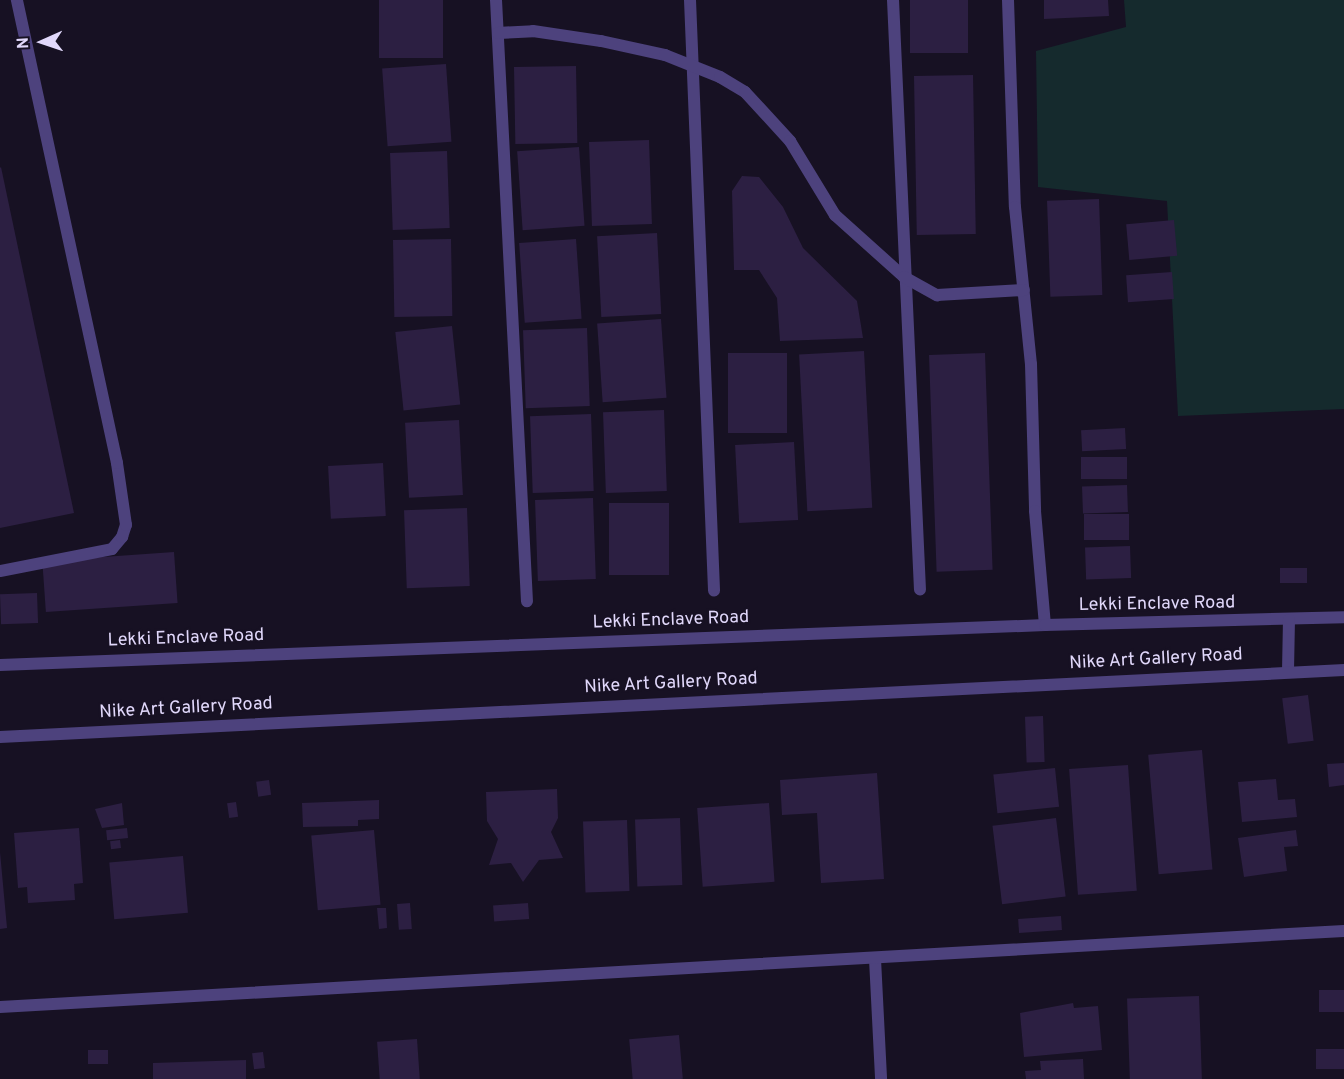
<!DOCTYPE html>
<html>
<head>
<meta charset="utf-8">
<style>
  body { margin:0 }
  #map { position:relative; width:1344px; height:1079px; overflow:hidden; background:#171123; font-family:Overpass,sans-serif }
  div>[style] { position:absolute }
  .green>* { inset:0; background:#152a2d }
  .building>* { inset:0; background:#2c1f42; transform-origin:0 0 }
  .lane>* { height:12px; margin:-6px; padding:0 6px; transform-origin:6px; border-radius:6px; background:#4d427d }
  .street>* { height:12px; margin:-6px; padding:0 6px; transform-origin:6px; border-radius:6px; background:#4d427d }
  span { translate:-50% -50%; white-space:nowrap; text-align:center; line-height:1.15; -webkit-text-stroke:4.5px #171123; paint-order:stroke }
  .street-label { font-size:18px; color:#e1d8fb }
  .north { position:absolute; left:12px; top:12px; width:60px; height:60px; -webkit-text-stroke:4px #171123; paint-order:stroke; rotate:267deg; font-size:16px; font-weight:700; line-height:24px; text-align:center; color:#e1d8fb }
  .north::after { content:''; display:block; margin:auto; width:21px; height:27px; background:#e1d8fb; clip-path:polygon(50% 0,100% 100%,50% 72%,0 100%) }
</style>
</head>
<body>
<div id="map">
  <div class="green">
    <i style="clip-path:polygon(1124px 0,1344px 0,1344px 409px,1178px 416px,1167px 201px,1038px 187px,1036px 51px,1126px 27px)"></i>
  </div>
  <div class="building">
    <i style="left:379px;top:0;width:64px;height:58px"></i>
    <i style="left:910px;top:0;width:58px;height:53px"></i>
    <i style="clip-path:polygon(1044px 0,1108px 0,1109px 16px,1044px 19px)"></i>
    <i style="left:446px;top:64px;width:78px;height:64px;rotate:86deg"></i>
    <i style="left:576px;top:66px;width:77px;height:62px;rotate:89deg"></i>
    <i style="left:973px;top:75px;width:159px;height:59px;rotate:89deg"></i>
    <i style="left:649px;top:140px;width:84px;height:60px;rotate:88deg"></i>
    <i style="left:579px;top:147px;width:79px;height:62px;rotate:86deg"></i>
    <i style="left:447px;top:151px;width:77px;height:57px;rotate:88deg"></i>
    <i style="clip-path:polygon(1px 167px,74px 513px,0 528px,0 168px)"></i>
    <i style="clip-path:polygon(742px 176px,759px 177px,783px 207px,803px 248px,857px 301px,863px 338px,780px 341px,777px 298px,759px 270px,734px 270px,732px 191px)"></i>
    <i style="left:1099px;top:199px;width:96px;height:52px;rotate:88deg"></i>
    <i style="left:1174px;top:220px;width:36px;height:48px;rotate:85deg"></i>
    <i style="left:657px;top:233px;width:81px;height:60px;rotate:87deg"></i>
    <i style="left:451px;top:239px;width:77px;height:58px;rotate:89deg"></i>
    <i style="left:576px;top:239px;width:80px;height:57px;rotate:86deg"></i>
    <i style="left:1172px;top:272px;width:27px;height:46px;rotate:86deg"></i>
    <i style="left:661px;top:319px;width:79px;height:64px;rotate:86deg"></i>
    <i style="left:452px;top:326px;width:79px;height:57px;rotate:84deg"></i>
    <i style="left:587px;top:328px;width:78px;height:64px;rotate:88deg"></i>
    <i style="left:864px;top:351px;width:157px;height:65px;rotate:87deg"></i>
    <i style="left:728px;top:353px;width:59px;height:80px"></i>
    <i style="left:985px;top:353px;width:217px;height:56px;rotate:88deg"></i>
    <i style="left:664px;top:410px;width:81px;height:61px;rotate:88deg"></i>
    <i style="left:591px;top:414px;width:77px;height:61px;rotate:88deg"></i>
    <i style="left:459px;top:420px;width:75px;height:54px;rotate:87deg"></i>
    <i style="left:1125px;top:428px;width:21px;height:44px;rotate:87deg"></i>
    <i style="left:794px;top:442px;width:78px;height:59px;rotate:87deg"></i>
    <i style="left:1081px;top:457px;width:46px;height:22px"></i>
    <i style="left:383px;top:463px;width:53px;height:55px;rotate:87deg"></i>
    <i style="left:1127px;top:485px;width:27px;height:45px;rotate:88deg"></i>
    <i style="left:593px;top:498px;width:81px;height:58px;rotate:88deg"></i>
    <i style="left:609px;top:503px;width:60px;height:72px"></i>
    <i style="left:467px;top:508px;width:78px;height:63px;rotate:88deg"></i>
    <i style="left:1129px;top:514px;width:26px;height:45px;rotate:90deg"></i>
    <i style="left:1130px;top:546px;width:32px;height:45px;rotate:88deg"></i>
    <i style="left:174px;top:552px;width:51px;height:132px;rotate:86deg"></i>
    <i style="left:1280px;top:568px;width:27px;height:15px"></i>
    <i style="left:37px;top:593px;width:30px;height:37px;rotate:88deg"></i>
    <i style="left:1308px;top:695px;width:46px;height:26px;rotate:83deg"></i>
    <i style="left:1043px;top:716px;width:46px;height:18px;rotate:88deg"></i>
    <i style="left:1202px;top:750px;width:120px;height:54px;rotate:85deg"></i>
    <i style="clip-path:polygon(1344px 763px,1344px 785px,1329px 787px,1327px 764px)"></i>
    <i style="left:1128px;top:765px;width:126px;height:59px;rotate:86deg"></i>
    <i style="left:1055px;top:768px;width:39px;height:62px;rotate:84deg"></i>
    <i style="clip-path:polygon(877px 773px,884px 879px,821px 883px,817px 813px,782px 815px,780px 780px)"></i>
    <i style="clip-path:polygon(1276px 779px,1278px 800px,1295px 799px,1297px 817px,1242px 822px,1238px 782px)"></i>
    <i style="left:269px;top:780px;width:15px;height:13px;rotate:82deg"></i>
    <i style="clip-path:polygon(557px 789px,558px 818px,551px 832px,563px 858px,539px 860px,523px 882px,511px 863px,489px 865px,498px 839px,487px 821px,486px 792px)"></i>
    <i style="clip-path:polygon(379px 800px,379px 819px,358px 820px,358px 826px,303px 827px,302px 803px)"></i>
    <i style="left:236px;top:802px;width:15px;height:9px;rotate:82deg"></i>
    <i style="clip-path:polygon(122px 803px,124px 825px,102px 828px,95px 809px)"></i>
    <i style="left:769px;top:803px;width:79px;height:72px;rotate:86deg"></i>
    <i style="left:680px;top:818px;width:67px;height:45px;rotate:88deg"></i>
    <i style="left:1056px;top:818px;width:79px;height:64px;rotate:83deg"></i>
    <i style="left:627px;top:820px;width:71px;height:44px;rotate:88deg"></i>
    <i style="clip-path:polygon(79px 828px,83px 883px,74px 884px,75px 900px,28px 903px,27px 887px,18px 888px,14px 833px)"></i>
    <i style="left:127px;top:828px;width:10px;height:21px;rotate:84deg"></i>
    <i style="left:374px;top:830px;width:75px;height:63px;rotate:85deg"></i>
    <i style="clip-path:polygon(1296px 830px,1298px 846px,1284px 847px,1287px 871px,1244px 877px,1238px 838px)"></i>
    <i style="left:120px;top:840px;width:8px;height:10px;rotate:83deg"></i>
    <i style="clip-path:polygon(0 852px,7px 928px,0 929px)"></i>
    <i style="left:183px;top:856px;width:57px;height:74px;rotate:85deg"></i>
    <i style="left:410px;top:903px;width:26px;height:13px;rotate:86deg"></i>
    <i style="left:528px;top:903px;width:16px;height:35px;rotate:86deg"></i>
    <i style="clip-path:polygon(377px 908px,386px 908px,387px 928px,379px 929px)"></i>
    <i style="left:1061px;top:916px;width:14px;height:43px;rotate:86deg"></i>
    <i style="left:1344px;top:990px;width:22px;height:25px;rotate:90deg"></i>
    <i style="left:1199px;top:996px;width:83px;height:72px;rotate:88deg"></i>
    <i style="clip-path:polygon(1073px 1003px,1074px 1008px,1098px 1006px,1102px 1050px,1024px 1057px,1020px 1013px)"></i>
    <i style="left:679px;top:1035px;width:44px;height:50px;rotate:85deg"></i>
    <i style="left:417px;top:1039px;width:40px;height:40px;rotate:86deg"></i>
    <i style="left:1344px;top:1049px;width:20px;height:28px;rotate:90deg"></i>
    <i style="left:108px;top:1050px;width:14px;height:20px;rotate:90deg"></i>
    <i style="left:263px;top:1052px;width:16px;height:11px;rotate:83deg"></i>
    <i style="clip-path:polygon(1083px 1059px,1084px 1079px,1026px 1079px,1025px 1071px,1041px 1070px,1040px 1061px)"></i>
    <i style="clip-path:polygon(246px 1060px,246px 1079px,153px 1079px,153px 1063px)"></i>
  </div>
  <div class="lane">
    <i style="left:0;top:571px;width:114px;rotate:-11.1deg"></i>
    <i style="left:112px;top:549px;width:16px;rotate:-50deg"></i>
    <i style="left:122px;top:537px;width:13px;rotate:-72deg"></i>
    <i style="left:126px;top:525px;width:63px;rotate:-98.3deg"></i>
    <i style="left:117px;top:463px;width:474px;rotate:-102.2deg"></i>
  </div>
  <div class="street">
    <i style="left:496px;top:0;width:602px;rotate:87.05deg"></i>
    <i style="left:690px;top:0;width:591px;rotate:87.67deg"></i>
    <i style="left:893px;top:0;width:590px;rotate:87.38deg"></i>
    <i style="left:1008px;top:0;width:207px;rotate:88.1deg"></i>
    <i style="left:1015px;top:207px;width:158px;rotate:84.2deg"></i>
    <i style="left:1031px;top:364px;width:147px;rotate:88.4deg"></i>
    <i style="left:1035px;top:511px;width:114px;rotate:85deg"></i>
    <i style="left:498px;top:33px;width:35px;rotate:-3deg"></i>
    <i style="left:533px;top:31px;width:69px;rotate:8.4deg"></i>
    <i style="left:601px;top:41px;width:66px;rotate:12.3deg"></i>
    <i style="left:665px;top:55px;width:59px;rotate:21.8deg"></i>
    <i style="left:720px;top:77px;width:29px;rotate:31deg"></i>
    <i style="left:745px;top:92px;width:67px;rotate:47.4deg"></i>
    <i style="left:790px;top:141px;width:87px;rotate:58.7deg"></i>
    <i style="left:835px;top:215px;width:93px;rotate:41.9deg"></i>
    <i style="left:904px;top:277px;width:38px;rotate:29deg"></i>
    <i style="left:937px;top:295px;width:87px;rotate:-3.3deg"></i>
    <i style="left:0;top:665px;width:1046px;rotate:-2.19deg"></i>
    <i style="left:1045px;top:625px;width:299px;rotate:-1.5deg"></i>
    <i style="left:1288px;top:671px;width:51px;rotate:-88.9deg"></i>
    <i style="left:0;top:737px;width:1346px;rotate:-2.85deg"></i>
    <i style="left:875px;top:959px;width:120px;rotate:87.1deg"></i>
    <i style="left:0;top:1007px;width:1346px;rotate:-3.24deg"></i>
  </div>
  <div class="street-label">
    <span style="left:1157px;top:605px;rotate:-1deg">Lekki Enclave Road</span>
    <span style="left:671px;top:621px;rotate:-2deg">Lekki Enclave Road</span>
    <span style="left:186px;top:639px;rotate:-2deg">Lekki Enclave Road</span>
    <span style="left:1156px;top:660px;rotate:-3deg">Nike Art Gallery Road</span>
    <span style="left:671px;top:684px;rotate:-3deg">Nike Art Gallery Road</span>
    <span style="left:186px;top:709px;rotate:-3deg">Nike Art Gallery Road</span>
  </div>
  <div class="north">N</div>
</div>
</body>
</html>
